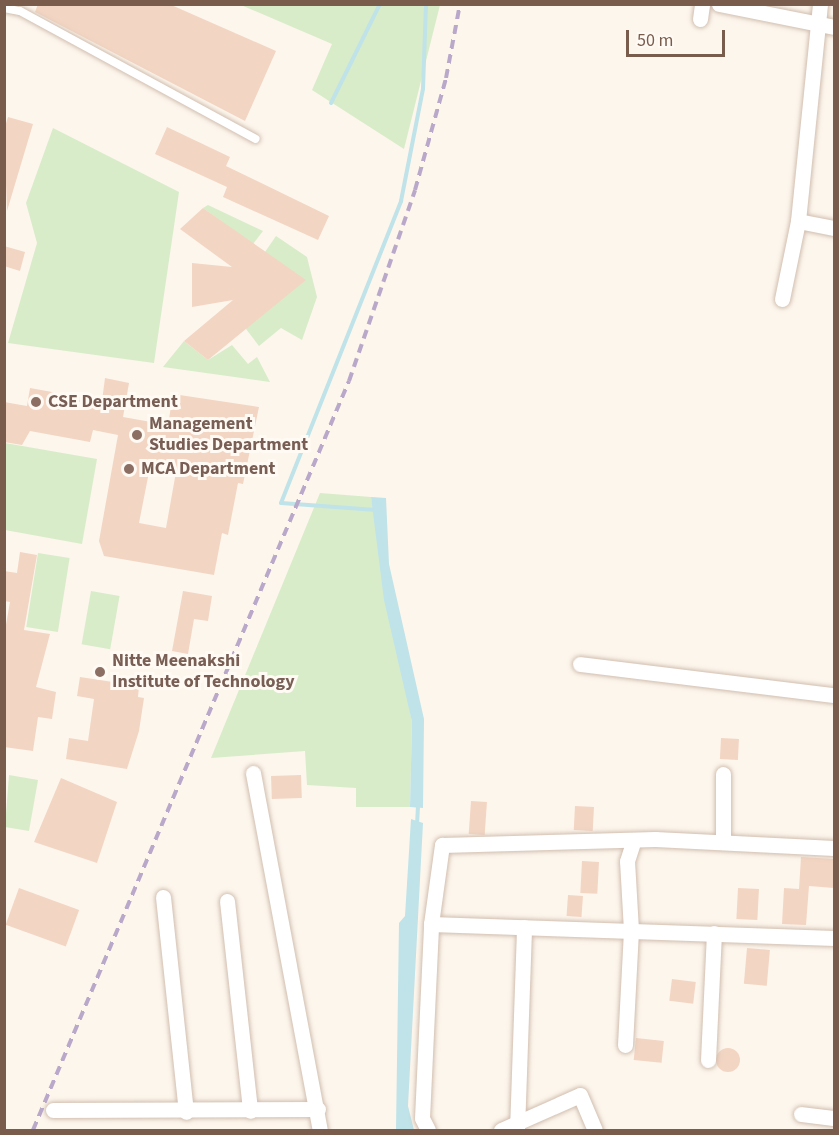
<!DOCTYPE html>
<html>
<head>
<meta charset="utf-8">
<style>
  body { margin:0 }
  #map { position:relative; width:839px; height:1135px; overflow:hidden; background:#fdf6ec; font-family:"Source Sans 3",sans-serif }
  div>[style] { position:absolute }
  .green>* { inset:0; background:#d8ecc9; transform-origin:0 0 }
  .water>* { inset:0; background:#bfe3e8 }
  .stream>* { height:4px; margin:-2px; padding:0 2px; transform-origin:2px; border-radius:2px; background:#bfe3e8 }
  .building>* { inset:0; background:#f3d5c3; transform-origin:0 0 }
  .round { border-radius:50% }
  .roads { filter:drop-shadow(0 0 2px #d1beb0) drop-shadow(0 0 2px #d1beb0) }
  .lane>* { height:8px; margin:-4px; padding:0 4px; transform-origin:4px; border-radius:4px; background:#fff }
  .street>* { height:15px; margin:-7.5px; padding:0 7.5px; transform-origin:7.5px; border-radius:7.5px; background:#fff }
  .rail>* { height:4px; margin-top:-2px; transform-origin:0; background:repeating-linear-gradient(90deg,#b9a8c9 0 9px,transparent 0 15px) }
  .dots>* { width:16px; height:16px; translate:-50% -50%; box-sizing:border-box; border:3px solid #fffaf3; border-radius:50% }
  span { translate:-50% -50%; white-space:nowrap; text-align:center; line-height:1.15; -webkit-text-stroke:6px #fffaf3; paint-order:stroke }
  .education-label { font-size:18px; color:#785e54; font-weight:700 }
  .left { translate:0 -50%; text-align:left }
  .frame { position:absolute; inset:0; border:6px solid #7a5c4d; pointer-events:none }
  .scale { position:absolute; left:626px; top:30px; width:99px; height:27px; box-sizing:border-box; border:3px solid #7a5c4d; border-top:0; padding-left:8px; font-size:18px; line-height:21px; white-space:nowrap; color:#7a5c4d; -webkit-text-stroke:4px #fffaf3; paint-order:stroke }
</style>
</head>
<body>
<div id="map">
  <div class="green">
    <i style="clip-path:polygon(241px 5px,440px 5px,404px 149px,312px 90px,332px 44px)"></i>
    <i style="clip-path:polygon(53px 128px,179px 192px,154px 363px,8px 343px,37px 243px,26px 203px)"></i>
    <i style="clip-path:polygon(208px 205px,263px 231px,253px 244px,203px 208px)"></i>
    <i style="clip-path:polygon(276px 236px,307px 257px,317px 297px,302px 340px,281px 328px,259px 346px,246px 329px,265px 252px)"></i>
    <i style="clip-path:polygon(184px 341px,208px 360px,232px 345px,248px 364px,257px 357px,270px 382px,163px 367px)"></i>
    <i style="clip-path:polygon(5px 443px,97px 459px,82px 544px,5px 530px)"></i>
    <i style="clip-path:polygon(320px 493px,371px 497px,412px 722px,410px 807px,356px 807px,356px 788px,307px 785px,305px 751px,211px 758px)"></i>
    <i style="left:38px;top:553px;width:32px;height:75px;rotate:9deg"></i>
    <i style="left:91px;top:591px;width:29px;height:54px;rotate:10deg"></i>
    <i style="clip-path:polygon(9px 775px,38px 780px,29px 831px,5px 827px)"></i>
  </div>
  <div class="water">
    <i style="clip-path:polygon(371px 497px,386px 498px,389px 564px,424px 719px,423px 808px,410px 807px,412px 722px,384px 600px)"></i>
    <i style="clip-path:polygon(411px 819px,423px 823px,408px 1106px,414px 1130px,396px 1130px,399px 923px,405px 916px)"></i>
  </div>
  <div class="stream">
    <i style="left:331px;top:103px;width:110px;rotate:-63.7deg"></i>
    <i style="left:376px;top:510px;width:95px;rotate:-175.8deg"></i>
    <i style="left:281px;top:503px;width:325px;rotate:-68.3deg"></i>
    <i style="left:401px;top:201px;width:114px;rotate:-78.9deg"></i>
    <i style="left:423px;top:89px;width:85px;rotate:-88deg"></i>
    <i style="left:417px;top:825px;width:20px;rotate:-87deg"></i>
  </div>
  <div class="building">
    <i style="clip-path:polygon(38px 4px,169px 4px,276px 51px,245px 121px,35px 12px)"></i>
    <i style="clip-path:polygon(8px 117px,33px 124px,7px 211px,4px 130px)"></i>
    <i style="clip-path:polygon(167px 127px,230px 157px,226px 166px,329px 216px,318px 240px,223px 197px,227px 187px,155px 154px)"></i>
    <i style="clip-path:polygon(203px 208px,306px 280px,208px 360px,184px 341px,233px 300px,192px 307px,192px 263px,232px 267px,180px 229px)"></i>
    <i style="clip-path:polygon(4px 246px,25px 252px,20px 271px,4px 266px)"></i>
    <i style="clip-path:polygon(evenodd,105px 378px,129px 383px,123px 417px,168px 425px,173px 394px,259px 407px,243px 484px,238px 483px,228px 535px,222px 533px,214px 575px,104px 556px,99px 541px,118px 435px,93px 430px,90px 442px,30px 431px,22px 445px,4px 442px,4px 402px,27px 406px,30px 388px,102px 401px,105px 378px,150px 467px,176px 472px,166px 528px,139px 523px,150px 467px)"></i>
    <i style="clip-path:polygon(20px 552px,37px 555px,24px 630px,50px 634px,36px 687px,56px 692px,52px 719px,38px 717px,33px 751px,4px 747px,4px 636px,10px 602px,4px 601px,4px 571px,17px 573px)"></i>
    <i style="clip-path:polygon(183px 591px,212px 596px,208px 621px,194px 619px,188px 654px,172px 651px)"></i>
    <i style="clip-path:polygon(80px 677px,139px 686px,138px 697px,144px 698px,139px 731px,127px 769px,66px 759px,69px 738px,88px 741px,94px 699px,77px 696px)"></i>
    <i style="left:721px;top:738px;width:18px;height:21px;rotate:3deg"></i>
    <i style="left:301px;top:775px;width:23px;height:30px;rotate:88deg"></i>
    <i style="clip-path:polygon(61px 778px,117px 802px,97px 863px,34px 842px)"></i>
    <i style="left:471px;top:801px;width:16px;height:33px;rotate:4deg"></i>
    <i style="left:575px;top:806px;width:19px;height:24px;rotate:3deg"></i>
    <i style="clip-path:polygon(801px 857px,834px 859px,834px 888px,809px 886px,806px 925px,782px 924px,784px 888px,799px 889px)"></i>
    <i style="left:582px;top:861px;width:17px;height:32px;rotate:3deg"></i>
    <i style="left:19px;top:888px;width:64px;height:39px;rotate:20deg"></i>
    <i style="left:738px;top:888px;width:21px;height:31px;rotate:3deg"></i>
    <i style="left:568px;top:895px;width:15px;height:21px;rotate:4deg"></i>
    <i style="left:747px;top:948px;width:23px;height:36px;rotate:5deg"></i>
    <i style="left:672px;top:979px;width:24px;height:22px;rotate:7deg"></i>
    <i style="left:636px;top:1038px;width:28px;height:22px;rotate:6deg"></i>
    <i class="round" style="left:716px;top:1048px;width:24px;height:24px"></i>
  </div>
  <div class="roads">
    <div class="lane">
      <i style="left:4px;top:8px;width:16px;rotate:11deg"></i>
      <i style="left:20px;top:11px;width:268px;rotate:28.5deg"></i>
    </div>
    <div class="street">
      <i style="left:719px;top:4px;width:117px;rotate:11.3deg"></i>
      <i style="left:700px;top:19px;width:15px;rotate:-82deg"></i>
      <i style="left:798px;top:221px;width:37px;rotate:11deg"></i>
      <i style="left:782px;top:299px;width:80px;rotate:-78.4deg"></i>
      <i style="left:798px;top:221px;width:218px;rotate:-84.2deg"></i>
      <i style="left:580px;top:664px;width:256px;rotate:7deg"></i>
      <i style="left:253px;top:773px;width:363px;rotate:79.4deg"></i>
      <i style="left:723px;top:842px;width:68px;rotate:-90deg"></i>
      <i style="left:163px;top:897px;width:216px;rotate:83.9deg"></i>
      <i style="left:227px;top:901px;width:211px;rotate:83.7deg"></i>
      <i style="left:431px;top:924px;width:403px;rotate:2deg"></i>
      <i style="left:625px;top:1045px;width:115px;rotate:-87deg"></i>
      <i style="left:631px;top:930px;width:69px;rotate:-93.3deg"></i>
      <i style="left:627px;top:861px;width:20px;rotate:-72deg"></i>
      <i style="left:708px;top:1060px;width:127px;rotate:-87.3deg"></i>
      <i style="left:53px;top:1110px;width:265px;rotate:-0.2deg"></i>
      <i style="left:801px;top:1114px;width:33px;rotate:7deg"></i>
      <i style="left:428px;top:1130px;width:13px;rotate:-117deg"></i>
      <i style="left:422px;top:1118px;width:194px;rotate:-87.3deg"></i>
      <i style="left:431px;top:924px;width:80px;rotate:-82.1deg"></i>
      <i style="left:442px;top:845px;width:213px;rotate:-1.6deg"></i>
      <i style="left:655px;top:839px;width:179px;rotate:2.9deg"></i>
      <i style="left:501px;top:1130px;width:86px;rotate:-23.9deg"></i>
      <i style="left:580px;top:1095px;width:38px;rotate:67deg"></i>
      <i style="left:517px;top:1130px;width:203px;rotate:-88deg"></i>
    </div>
  </div>
  <div class="rail">
    <i style="left:33px;top:1130px;width:813px;rotate:-67.13deg"></i>
    <i style="left:349px;top:381px;width:202px;rotate:-70.9deg"></i>
    <i style="left:415px;top:190px;width:116px;rotate:-74.5deg"></i>
    <i style="left:446px;top:78px;width:75px;rotate:-79.3deg"></i>
  </div>
  <div class="dots">
    <i style="left:36px;top:402px;background:#8d6e63"></i>
    <i style="left:137px;top:435px;background:#8d6e63"></i>
    <i style="left:129px;top:469px;background:#8d6e63"></i>
    <i style="left:100px;top:672px;background:#8d6e63"></i>
  </div>
  <div class="education-label">
    <span class="left" style="left:48px;top:402px">CSE Department</span>
    <span class="left" style="left:149px;top:435px">Management<br>Studies Department</span>
    <span class="left" style="left:141px;top:469px">MCA Department</span>
    <span class="left" style="left:112px;top:672px">Nitte Meenakshi<br>Institute of Technology</span>
  </div>
  <div class="frame"></div>
  <div class="scale">50 m</div>
</div>
</body>
</html>
